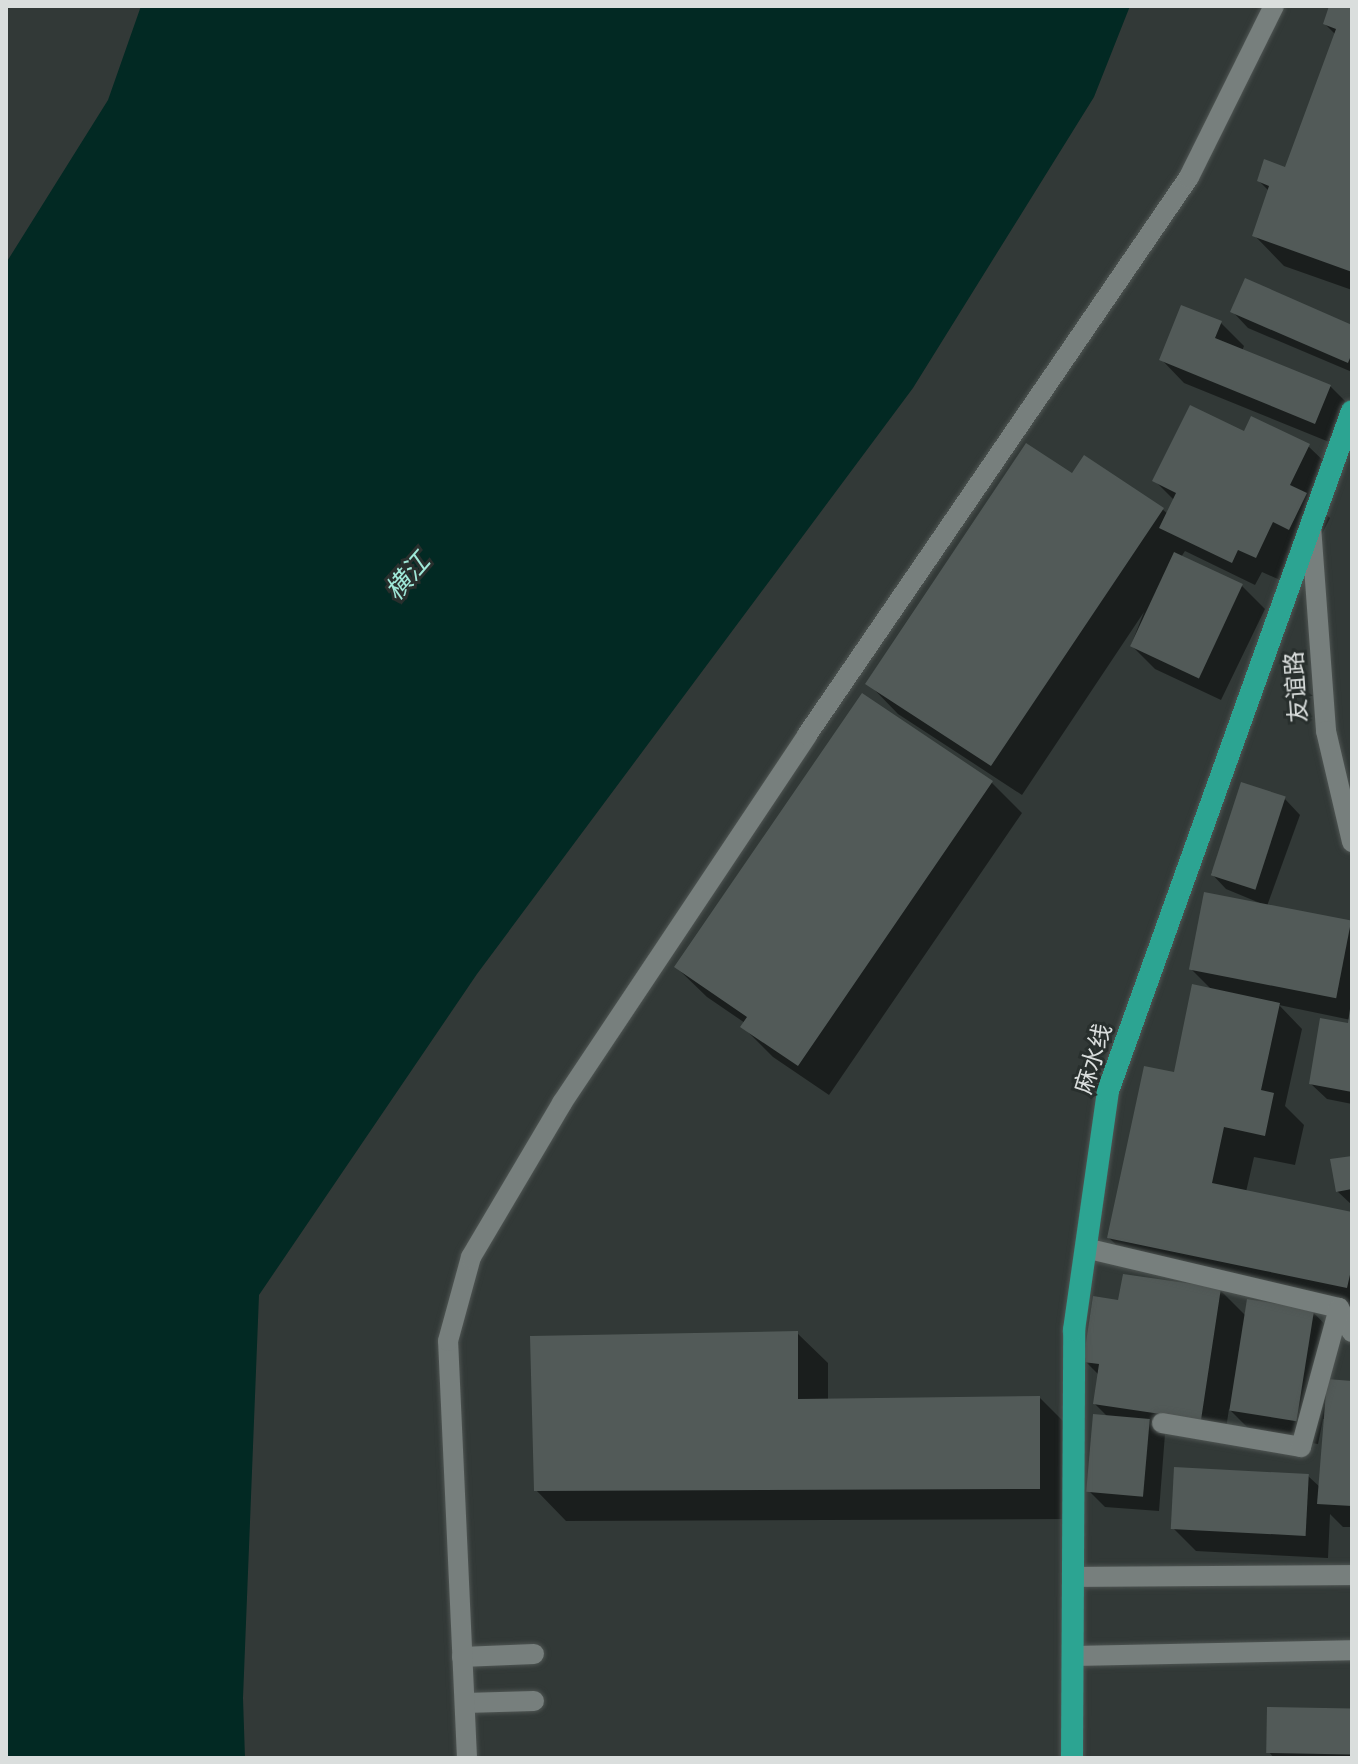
<!DOCTYPE html>
<html>
<head>
<meta charset="utf-8">
<style>
  body { margin:0 }
  #map { position:relative; width:1358px; height:1764px; overflow:hidden; background:#323937; font-family:"Source Sans 3","Noto Sans SC",sans-serif }
  div>[style] { position:absolute }
  .water>* { inset:0; background:#022923 }
  .shadow>* { inset:0; background:#0007 }
  .building>* { inset:0; background:#525a58; transform-origin:0 0 }
  .roads { filter:drop-shadow(0 0 2px #4f5553) drop-shadow(0 0 2px #4f5553) }
  .service>* { height:20px; margin:-10px; padding:0 10px; transform-origin:10px; border-radius:10px; background:#777f7d }
  .pedestrian>* { height:20px; margin:-10px; padding:0 10px; transform-origin:10px; border-radius:10px; background:#777f7d }
  .minor>* { height:20px; margin:-10px; padding:0 10px; transform-origin:10px; border-radius:10px; background:#777f7d }
  .tertiary>* { height:20px; margin:-10px; padding:0 10px; transform-origin:10px; border-radius:10px; background:#777f7d }
  .trunk>* { height:22px; margin:-11px; padding:0 11px; transform-origin:11px; border-radius:11px; background:#2ca492 }
  span { translate:-50% -50%; white-space:nowrap; text-align:center; line-height:1.15; -webkit-text-stroke:6px #282f2d; paint-order:stroke }
  .street-label { font-size:24px; color:#dadedd }
  .water-label { font-size:26px; color:#a0e8d8; font-style:italic }
  .frame { position:absolute; inset:0; border:8px solid #dadedd; pointer-events:none }
</style>
</head>
<body>
<div id="map">
  <div class="water">
    <i style="clip-path:polygon(141px 6px,1130px 6px,1094px 97px,913px 388px,477px 974px,259px 1295px,243px 1698px,245px 1758px,6px 1758px,6px 263px,108px 100px)"></i>
  </div>
  <div class="shadow">
    <i style="clip-path:polygon(1332px 6px,1352px 6px,1352px 290px,1284px 266px,1254px 235px,1269px 191px,1259px 181px,1286px 170px,1336px 35px,1325px 24px)"></i>
    <i style="clip-path:polygon(1233px 312px,1352px 327px,1352px 372px,1248px 328px)"></i>
    <i style="clip-path:polygon(1221px 323px,1244px 346px,1242px 351px,1330px 386px,1352px 408px,1339px 446px,1184px 383px,1161px 359px)"></i>
    <i style="clip-path:polygon(1245px 434px,1308px 446px,1332px 469px,1315px 504px,1330px 518px,1313px 552px,1280px 580px,1262px 572px,1255px 585px,1185px 551px,1181px 557px,1242px 586px,1265px 609px,1221px 700px,1155px 669px,1131px 645px,1144px 612px,1022px 795px,898px 714px,868px 683px,1072px 476px,1162px 509px,1168px 514px,1174px 500px,1155px 481px)"></i>
    <i style="clip-path:polygon(991px 782px,1022px 813px,829px 1095px,773px 1057px,743px 1027px,745px 1023px,707px 997px,676px 967px)"></i>
    <i style="clip-path:polygon(1285px 799px,1300px 815px,1267px 906px,1226px 889px,1211px 873px)"></i>
    <i style="clip-path:polygon(1350px 923px,1352px 1104px,1327px 1099px,1311px 1084px,1351px 1020px,1279px 1005px,1302px 1029px,1285px 1106px,1304px 1125px,1295px 1165px,1254px 1157px,1246px 1192px,1352px 1215px,1352px 1312px,1140px 1268px,1109px 1238px,1213px 991px,1191px 969px)"></i>
    <i style="clip-path:polygon(1352px 1158px,1352px 1205px,1337px 1191px)"></i>
    <i style="clip-path:polygon(1220px 1290px,1246px 1316px,1313px 1312px,1336px 1336px,1329px 1381px,1352px 1383px,1352px 1527px,1343px 1527px,1330px 1514px,1328px 1558px,1196px 1551px,1173px 1528px,1308px 1476px,1321px 1488px,1326px 1419px,1323px 1419px,1318px 1444px,1254px 1434px,1229px 1409px,1224px 1442px,1165px 1434px,1159px 1511px,1105px 1507px,1089px 1491px,1108px 1417px,1095px 1404px,1099px 1375px,1085px 1361px,1120px 1302px)"></i>
    <i style="clip-path:polygon(797px 1333px,828px 1363px,828px 1401px,1040px 1398px,1070px 1428px,1070px 1519px,566px 1521px,536px 1490px)"></i>
    <i style="clip-path:polygon(1352px 1711px,1352px 1758px,1274px 1758px,1269px 1752px)"></i>
  </div>
  <div class="building">
    <i style="clip-path:polygon(1329px 6px,1352px 6px,1352px 272px,1252px 236px,1269px 186px,1257px 181px,1264px 159px,1285px 167px,1336px 29px,1323px 24px)"></i>
    <i style="clip-path:polygon(1245px 278px,1352px 325px,1352px 353px,1348px 363px,1230px 312px)"></i>
    <i style="clip-path:polygon(1181px 305px,1222px 321px,1215px 338px,1331px 385px,1315px 424px,1159px 360px)"></i>
    <i style="clip-path:polygon(1190px 405px,1244px 431px,1251px 416px,1310px 444px,1290px 485px,1307px 493px,1289px 530px,1273px 522px,1256px 558px,1238px 550px,1232px 563px,1159px 528px,1176px 493px,1152px 481px)"></i>
    <i style="clip-path:polygon(1026px 443px,1072px 473px,1084px 455px,1164px 508px,991px 766px,865px 684px)"></i>
    <i style="left:1174px;top:552px;width:76px;height:104px;rotate:25deg"></i>
    <i style="clip-path:polygon(862px 693px,993px 781px,798px 1066px,740px 1027px,747px 1017px,674px 967px)"></i>
    <i style="left:1241px;top:782px;width:47px;height:98px;rotate:18deg"></i>
    <i style="left:1204px;top:892px;width:150px;height:79px;rotate:11deg"></i>
    <i style="clip-path:polygon(1192px 984px,1280px 1003px,1261px 1090px,1274px 1093px,1265px 1136px,1224px 1127px,1212px 1183px,1352px 1212px,1352px 1266px,1347px 1288px,1107px 1238px,1144px 1066px,1174px 1072px)"></i>
    <i style="clip-path:polygon(1350px 1009px,1352px 1092px,1309px 1084px,1320px 1018px,1348px 1023px)"></i>
    <i style="clip-path:polygon(1352px 1156px,1352px 1189px,1336px 1192px,1330px 1159px)"></i>
    <i style="clip-path:polygon(1123px 1274px,1221px 1288px,1201px 1420px,1093px 1404px,1099px 1364px,1083px 1362px,1093px 1296px,1118px 1300px)"></i>
    <i style="left:1247px;top:1299px;width:68px;height:113px;rotate:9deg"></i>
    <i style="clip-path:polygon(798px 1331px,798px 1399px,1040px 1396px,1040px 1489px,534px 1491px,530px 1336px)"></i>
    <i style="clip-path:polygon(1327px 1379px,1352px 1381px,1352px 1506px,1317px 1504px)"></i>
    <i style="left:1093px;top:1414px;width:57px;height:78px;rotate:5deg"></i>
    <i style="left:1174px;top:1467px;width:135px;height:62px;rotate:3deg"></i>
    <i style="left:1267px;top:1707px;width:85px;height:46px;rotate:1deg"></i>
  </div>
  <div class="roads">
    <div class="service">
      <i style="left:1085px;top:1248px;width:261px;rotate:13.3deg"></i>
      <i style="left:1339px;top:1308px;width:27px;rotate:62deg"></i>
      <i style="left:1162px;top:1423px;width:141px;rotate:9.8deg"></i>
      <i style="left:1301px;top:1447px;width:144px;rotate:-74.7deg"></i>
    </div>
    <div class="pedestrian">
      <i style="left:1073px;top:1577px;width:279px;rotate:-0.4deg"></i>
      <i style="left:1072px;top:1656px;width:280px;rotate:-1.2deg"></i>
      <i style="left:462px;top:1657px;width:72px;rotate:-2.4deg"></i>
      <i style="left:465px;top:1703px;width:69px;rotate:-1.7deg"></i>
    </div>
    <div class="minor">
      <i style="left:1311px;top:526px;width:206px;rotate:85.8deg"></i>
      <i style="left:1326px;top:731px;width:114px;rotate:76.8deg"></i>
    </div>
    <div class="tertiary">
      <i style="left:467px;top:1758px;width:417px;rotate:-92.6deg"></i>
      <i style="left:448px;top:1341px;width:87px;rotate:-74.7deg"></i>
      <i style="left:471px;top:1257px;width:179px;rotate:-59.4deg"></i>
      <i style="left:562px;top:1103px;width:442px;rotate:-56.3deg"></i>
      <i style="left:807px;top:735px;width:676px;rotate:-55.6deg"></i>
      <i style="left:1189px;top:177px;width:191px;rotate:-63.6deg"></i>
    </div>
    <div class="trunk">
      <i style="left:1072px;top:1758px;width:428px;rotate:-89.7deg"></i>
      <i style="left:1074px;top:1330px;width:241px;rotate:-81.9deg"></i>
      <i style="left:1108px;top:1091px;width:722px;rotate:-70.26deg"></i>
    </div>
  </div>
  <div class="street-label">
    <span style="left:1297px;top:687px;rotate:-94deg">友谊路</span>
    <span style="left:1094px;top:1059px;rotate:-73deg">麻水线</span>
  </div>
  <div class="water-label">
    <span style="left:408px;top:577px;rotate:-49deg">横江</span>
  </div>
  <div class="frame"></div>
</div>
</body>
</html>
